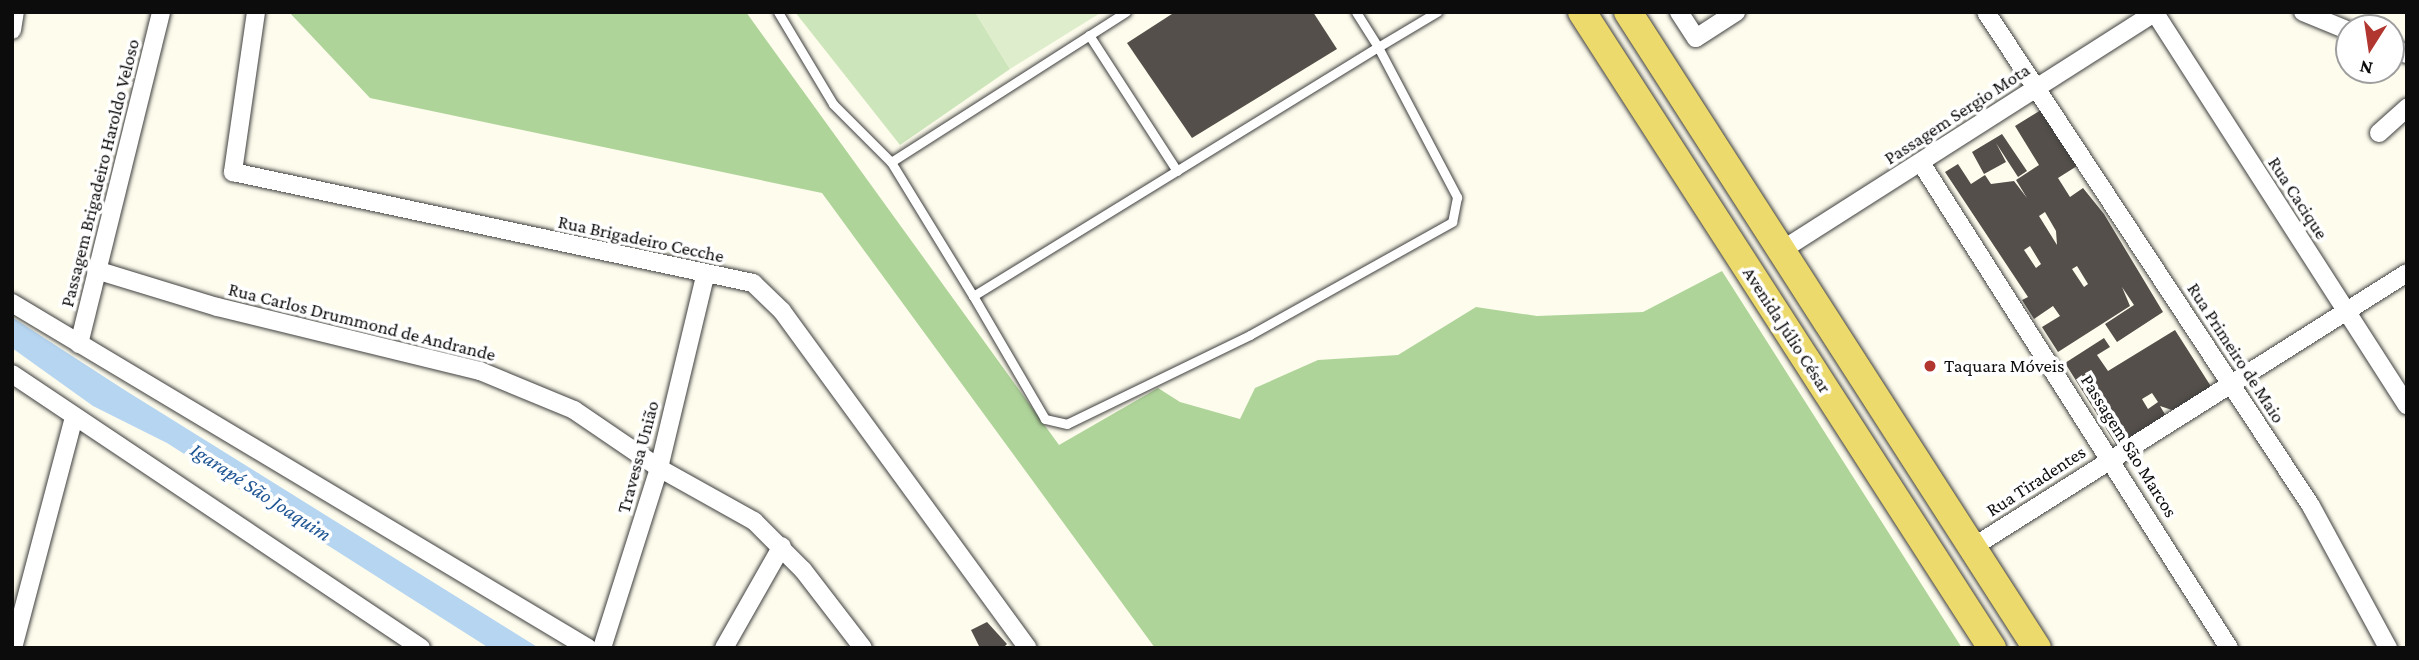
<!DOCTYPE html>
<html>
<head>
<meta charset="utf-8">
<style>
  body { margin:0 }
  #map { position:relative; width:2419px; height:660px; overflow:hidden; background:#fefced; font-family:"Crimson Pro",serif }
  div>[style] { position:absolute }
  .green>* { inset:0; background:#cce5ba }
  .forest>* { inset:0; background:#afd49a }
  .pitch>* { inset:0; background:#deedcb }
  .water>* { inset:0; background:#b6d5f1 }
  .building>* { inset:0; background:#544f4a }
  .roads { filter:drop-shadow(0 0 2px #3f3f3f) drop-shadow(0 0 2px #3f3f3f) }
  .lane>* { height:9px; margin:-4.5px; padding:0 4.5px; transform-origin:4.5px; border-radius:4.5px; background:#fff }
  .street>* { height:18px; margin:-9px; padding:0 9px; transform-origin:9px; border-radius:9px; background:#fff }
  .primary>* { height:28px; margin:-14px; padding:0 14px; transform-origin:14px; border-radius:14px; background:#edda6d }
  .dots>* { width:19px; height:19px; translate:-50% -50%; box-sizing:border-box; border:4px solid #fff; border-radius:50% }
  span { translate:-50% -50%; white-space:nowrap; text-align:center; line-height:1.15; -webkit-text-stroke:7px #fff; paint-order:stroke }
  .street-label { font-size:19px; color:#0c0c0c }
  .poi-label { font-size:19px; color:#0c0c0c }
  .left { translate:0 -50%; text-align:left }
  .water-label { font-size:21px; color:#205693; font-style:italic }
  .frame { position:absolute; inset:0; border:14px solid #0c0c0c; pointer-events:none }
  .north { position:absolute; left:2335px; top:14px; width:70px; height:70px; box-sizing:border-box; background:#fff; border:2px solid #9e9e9e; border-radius:50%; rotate:192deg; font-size:19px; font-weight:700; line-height:28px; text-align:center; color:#0c0c0c }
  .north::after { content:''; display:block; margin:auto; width:24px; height:32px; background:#b13630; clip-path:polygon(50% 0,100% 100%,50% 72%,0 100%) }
</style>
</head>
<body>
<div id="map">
  <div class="green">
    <i style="clip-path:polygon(795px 12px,975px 12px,1010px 69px,900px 145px)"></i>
  </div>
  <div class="forest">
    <i style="clip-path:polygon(289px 12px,746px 12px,1059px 445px,1158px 388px,1180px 402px,1240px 419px,1255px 388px,1318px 360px,1398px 355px,1476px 307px,1537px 316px,1643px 312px,1722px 271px,1962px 648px,1155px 648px,822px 193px,370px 98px)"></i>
  </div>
  <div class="pitch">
    <i style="clip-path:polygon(975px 12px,1102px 12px,1010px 69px)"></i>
  </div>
  <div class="water">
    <i style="clip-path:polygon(12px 317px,123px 389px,539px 648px,489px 648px,167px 443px,93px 406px,12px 348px)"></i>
  </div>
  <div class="building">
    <i style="clip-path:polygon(1175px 12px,1313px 12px,1337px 49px,1192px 138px,1127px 43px)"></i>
    <i style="clip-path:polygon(evenodd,2041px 110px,2077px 166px,2058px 178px,2070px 197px,2083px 188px,2104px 214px,2163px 312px,2117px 342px,2105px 324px,2134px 305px,2122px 287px,2130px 306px,2058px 352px,2042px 327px,2060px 316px,2053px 306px,2034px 319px,2022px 300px,2028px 297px,1945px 172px,1958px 164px,1971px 184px,1985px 175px,1991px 184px,2014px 181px,2027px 198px,2016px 180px,2039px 165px,2015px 126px,2041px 110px,2045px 212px,2056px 231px,2057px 245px,2039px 216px,2045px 212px,2041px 110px,2030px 246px,2041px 264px,2036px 268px,2024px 250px,2030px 246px,2041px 110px,2077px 266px,2088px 284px,2084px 287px,2072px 269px,2077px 266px)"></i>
    <i style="clip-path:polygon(2002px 134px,2027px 171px,2018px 177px,1996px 143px,2006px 162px,1984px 174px,1972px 152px)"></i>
    <i style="clip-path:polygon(evenodd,2175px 330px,2212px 388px,2175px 411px,2160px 406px,2166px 416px,2117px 446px,2065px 363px,2104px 338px,2110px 347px,2097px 355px,2108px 371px,2175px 330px,2152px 393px,2158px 402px,2148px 409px,2142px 399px,2152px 393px)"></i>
    <i style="clip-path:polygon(987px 622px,1007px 644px,1003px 648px,980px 648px,971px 630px)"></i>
  </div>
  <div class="roads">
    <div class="lane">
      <i style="left:778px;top:12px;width:107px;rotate:59.1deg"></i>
      <i style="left:833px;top:104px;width:82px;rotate:45deg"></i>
      <i style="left:891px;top:162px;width:279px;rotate:-32.6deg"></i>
      <i style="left:1356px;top:12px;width:41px;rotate:57.8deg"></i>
      <i style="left:1378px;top:47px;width:170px;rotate:62.2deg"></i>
      <i style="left:1457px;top:197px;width:25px;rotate:101deg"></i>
      <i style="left:1452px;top:222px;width:231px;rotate:150.8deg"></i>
      <i style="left:1250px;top:335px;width:203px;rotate:154.1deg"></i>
      <i style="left:1067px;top:424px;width:23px;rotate:-167deg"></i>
      <i style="left:1045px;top:419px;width:143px;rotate:-120.3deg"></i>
      <i style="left:973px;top:296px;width:475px;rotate:-31.6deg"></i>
      <i style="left:1378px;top:47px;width:69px;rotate:-30.7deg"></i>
      <i style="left:1089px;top:35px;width:162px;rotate:57.1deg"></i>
      <i style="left:891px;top:162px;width:157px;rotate:58.5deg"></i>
    </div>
    <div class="street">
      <i style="left:256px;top:12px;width:162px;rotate:98.2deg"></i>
      <i style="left:233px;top:172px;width:532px;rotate:12.05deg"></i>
      <i style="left:753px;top:283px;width:40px;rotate:44deg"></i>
      <i style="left:782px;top:311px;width:417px;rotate:53.9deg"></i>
      <i style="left:1679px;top:12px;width:31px;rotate:57deg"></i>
      <i style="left:1696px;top:38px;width:48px;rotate:-33deg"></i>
      <i style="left:1986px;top:12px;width:591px;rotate:56.66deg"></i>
      <i style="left:2311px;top:506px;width:162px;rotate:61.5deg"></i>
      <i style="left:2303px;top:12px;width:50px;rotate:22.4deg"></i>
      <i style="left:2155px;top:13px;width:466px;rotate:57.3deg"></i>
      <i style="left:12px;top:30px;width:18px;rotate:-81deg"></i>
      <i style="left:2391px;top:47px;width:17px;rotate:24deg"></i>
      <i style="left:2379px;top:133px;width:38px;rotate:-42deg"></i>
      <i style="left:1921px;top:163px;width:575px;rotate:57.58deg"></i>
      <i style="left:1782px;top:250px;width:443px;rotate:-32.5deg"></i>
      <i style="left:96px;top:270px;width:127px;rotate:17deg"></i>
      <i style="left:217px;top:307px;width:271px;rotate:13.7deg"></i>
      <i style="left:480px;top:371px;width:102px;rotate:22.5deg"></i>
      <i style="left:574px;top:410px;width:103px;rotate:34.3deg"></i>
      <i style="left:659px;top:468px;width:109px;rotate:29.2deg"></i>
      <i style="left:754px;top:521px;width:69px;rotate:45deg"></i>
      <i style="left:803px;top:570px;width:98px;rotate:52.4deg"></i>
      <i style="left:12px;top:303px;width:671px;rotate:30.92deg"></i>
      <i style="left:79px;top:344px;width:342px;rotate:-76.1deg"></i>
      <i style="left:12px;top:374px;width:492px;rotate:33.8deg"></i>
      <i style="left:1973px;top:547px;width:513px;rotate:-32.27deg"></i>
      <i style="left:13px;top:648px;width:239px;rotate:-75.2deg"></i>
      <i style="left:602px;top:648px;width:189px;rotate:-72.4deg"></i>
      <i style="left:659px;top:468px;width:197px;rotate:-76.5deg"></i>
      <i style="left:724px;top:648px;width:117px;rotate:-60.4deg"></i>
    </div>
    <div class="primary">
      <i style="left:1582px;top:12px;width:757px;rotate:57.19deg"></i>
      <i style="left:1628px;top:12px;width:756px;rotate:57.26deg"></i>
    </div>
  </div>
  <div class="dots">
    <i style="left:1930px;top:366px;background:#b13630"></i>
  </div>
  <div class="street-label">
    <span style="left:1957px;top:114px;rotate:-33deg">Passagem Sergio Mota</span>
    <span style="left:100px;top:173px;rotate:-76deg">Passagem Brigadeiro Haroldo Veloso</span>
    <span style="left:2298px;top:198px;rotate:57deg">Rua Cacique</span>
    <span style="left:641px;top:239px;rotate:12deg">Rua Brigadeiro Cecche</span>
    <span style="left:362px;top:322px;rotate:14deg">Rua Carlos Drummond de Andrande</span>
    <span style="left:1787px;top:330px;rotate:57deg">Avenida Júlio César</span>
    <span style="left:2236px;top:353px;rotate:57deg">Rua Primeiro de Maio</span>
    <span style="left:2129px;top:446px;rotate:58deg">Passagem São Marcos</span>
    <span style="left:638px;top:457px;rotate:-75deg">Travessa União</span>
    <span style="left:2036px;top:481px;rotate:-33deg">Rua Tiradentes</span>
  </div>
  <div class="poi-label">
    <span class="left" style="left:1944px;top:366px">Taquara Móveis</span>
  </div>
  <div class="water-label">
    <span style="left:261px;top:492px;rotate:33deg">Igarapé São Joaquim</span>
  </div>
  <div class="frame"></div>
  <div class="north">N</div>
</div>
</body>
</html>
